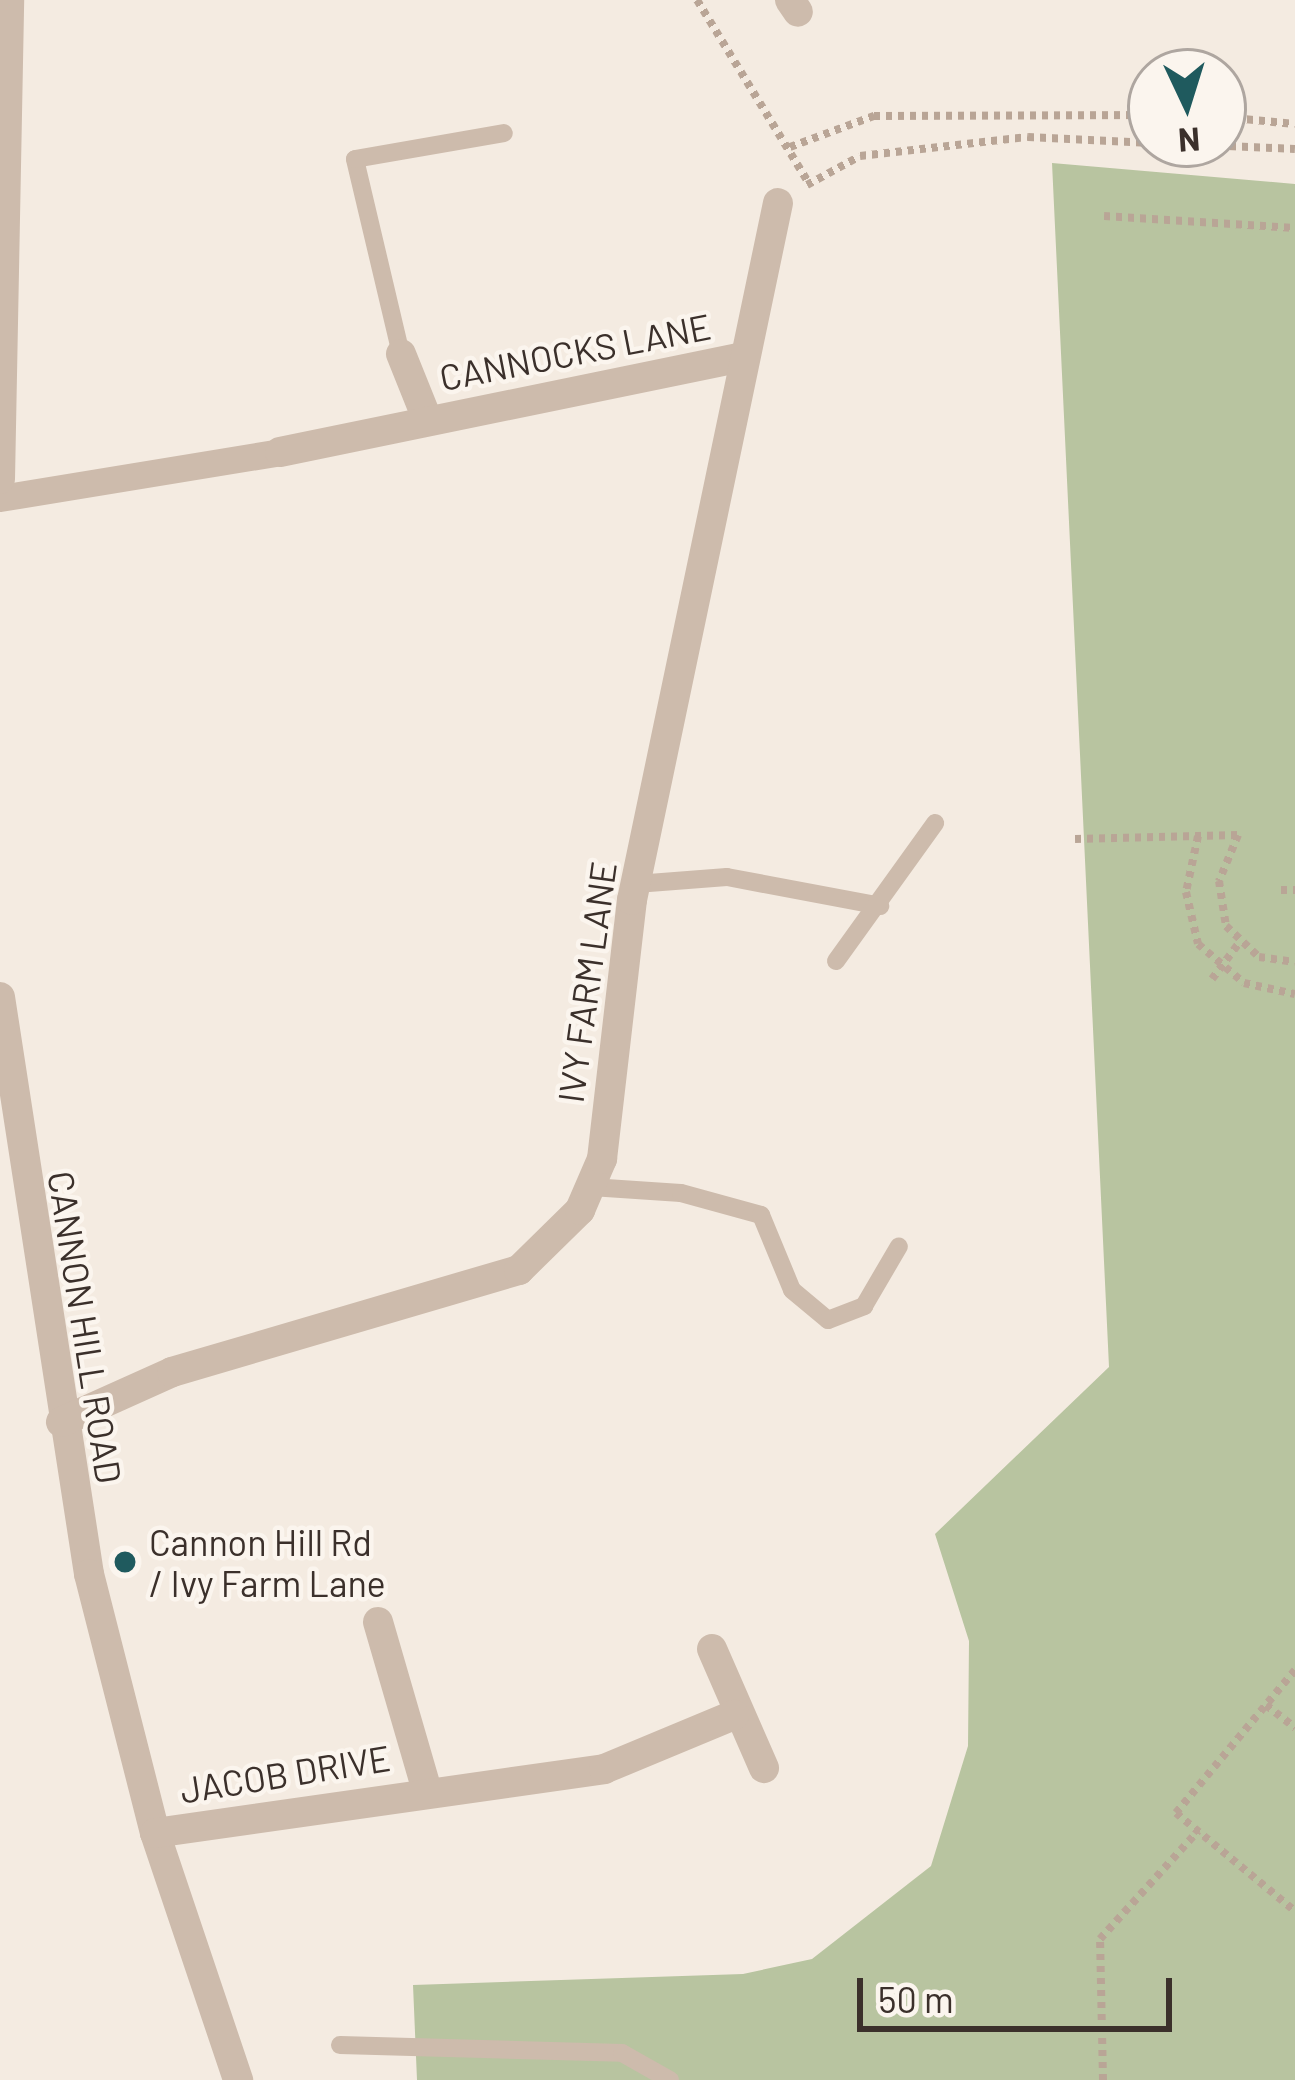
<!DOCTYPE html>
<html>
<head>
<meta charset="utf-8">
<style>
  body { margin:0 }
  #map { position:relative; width:1295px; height:2080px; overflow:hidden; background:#f4ebe1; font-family:Barlow,sans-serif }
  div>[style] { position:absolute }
  .green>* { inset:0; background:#b8c4a0 }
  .path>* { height:8px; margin-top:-4px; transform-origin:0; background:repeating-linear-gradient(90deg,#b9a596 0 6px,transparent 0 12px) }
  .service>* { height:18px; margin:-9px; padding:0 9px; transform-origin:9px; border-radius:9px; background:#cdbbac }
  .pedestrian>* { height:27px; margin:-13.5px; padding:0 13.5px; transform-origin:13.5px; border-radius:13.5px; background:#cdbbac }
  .minor>* { height:30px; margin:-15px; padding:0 15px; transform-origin:15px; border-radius:15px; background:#cdbbac }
  .dots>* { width:33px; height:33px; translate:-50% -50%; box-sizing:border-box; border:6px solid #fbf5ee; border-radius:50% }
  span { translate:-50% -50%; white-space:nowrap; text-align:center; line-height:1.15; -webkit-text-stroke:9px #fbf5ee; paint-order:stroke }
  .street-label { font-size:36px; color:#3b302b }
  .poi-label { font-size:36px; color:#3b302b }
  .left { translate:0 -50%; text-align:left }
  .north { position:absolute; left:1127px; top:48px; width:120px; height:120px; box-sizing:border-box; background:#fbf5ee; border:3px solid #aea6a0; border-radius:50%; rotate:176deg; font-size:33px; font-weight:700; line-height:48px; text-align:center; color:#3b302b }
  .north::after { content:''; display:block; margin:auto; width:42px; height:54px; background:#1f5a5e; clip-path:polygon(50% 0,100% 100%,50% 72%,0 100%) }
  .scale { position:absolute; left:857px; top:1978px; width:315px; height:54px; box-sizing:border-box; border:6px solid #3b302b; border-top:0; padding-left:15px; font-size:36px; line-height:42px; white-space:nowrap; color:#3b302b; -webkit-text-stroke:9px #fbf5ee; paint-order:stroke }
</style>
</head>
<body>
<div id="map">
  <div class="green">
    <i style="clip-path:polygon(1052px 163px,1295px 184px,1295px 2080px,417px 2080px,413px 1985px,743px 1974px,812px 1959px,931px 1866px,968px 1746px,969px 1641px,935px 1534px,1109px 1367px)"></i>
  </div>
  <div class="path">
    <i style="left:697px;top:0;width:213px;rotate:58.6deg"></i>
    <i style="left:1223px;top:117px;width:72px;rotate:5.6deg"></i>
    <i style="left:1182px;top:144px;width:113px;rotate:2.5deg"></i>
    <i style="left:790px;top:147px;width:90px;rotate:-20.3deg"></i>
    <i style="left:874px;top:116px;width:277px;rotate:-0.2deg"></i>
    <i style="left:807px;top:185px;width:60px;rotate:-28.7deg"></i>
    <i style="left:860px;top:156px;width:169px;rotate:-6.5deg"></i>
    <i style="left:1028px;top:137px;width:123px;rotate:2.8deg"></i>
    <i style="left:1104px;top:216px;width:191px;rotate:3.6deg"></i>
    <i style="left:1198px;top:836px;width:57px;rotate:102.1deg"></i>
    <i style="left:1186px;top:892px;width:53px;rotate:77deg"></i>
    <i style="left:1198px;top:944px;width:60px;rotate:40.3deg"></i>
    <i style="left:1244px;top:983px;width:52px;rotate:12.2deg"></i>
    <i style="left:1075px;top:839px;width:163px;rotate:-1.4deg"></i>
    <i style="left:1238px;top:835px;width:50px;rotate:112.4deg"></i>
    <i style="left:1219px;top:881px;width:46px;rotate:81.2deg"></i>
    <i style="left:1226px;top:926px;width:45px;rotate:43.2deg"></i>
    <i style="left:1259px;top:957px;width:36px;rotate:8deg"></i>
    <i style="left:1281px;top:890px;width:14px"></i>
    <i style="left:1212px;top:979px;width:45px;rotate:-53.1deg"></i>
    <i style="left:1295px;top:1670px;width:186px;rotate:129.8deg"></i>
    <i style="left:1176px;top:1813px;width:154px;rotate:39.5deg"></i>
    <i style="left:1266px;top:1705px;width:37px;rotate:38deg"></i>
    <i style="left:1103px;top:2080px;width:141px;rotate:-91.2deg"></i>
    <i style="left:1100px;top:1939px;width:146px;rotate:-47.8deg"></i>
  </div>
  <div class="service">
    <i style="left:401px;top:354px;width:200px;rotate:-103.3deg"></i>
    <i style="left:355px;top:159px;width:151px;rotate:-9.9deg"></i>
    <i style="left:636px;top:884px;width:91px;rotate:-4.4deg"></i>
    <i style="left:727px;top:877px;width:156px;rotate:10.7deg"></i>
    <i style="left:836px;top:961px;width:170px;rotate:-54.3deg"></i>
    <i style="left:591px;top:1187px;width:90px;rotate:3.8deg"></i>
    <i style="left:681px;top:1193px;width:83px;rotate:15.4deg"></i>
    <i style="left:761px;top:1215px;width:81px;rotate:67.5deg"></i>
    <i style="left:792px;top:1290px;width:47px;rotate:39.8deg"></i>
    <i style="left:828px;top:1320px;width:39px;rotate:-21deg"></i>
    <i style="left:864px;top:1306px;width:69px;rotate:-59.7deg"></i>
    <i style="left:340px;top:2045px;width:282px;rotate:1.6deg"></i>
    <i style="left:622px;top:2053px;width:55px;rotate:29.4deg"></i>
  </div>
  <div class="pedestrian">
    <i style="left:0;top:498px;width:284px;rotate:-9.3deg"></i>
  </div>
  <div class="minor">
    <i style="left:790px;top:0;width:14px;rotate:56deg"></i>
    <i style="left:401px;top:354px;width:72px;rotate:68.1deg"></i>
    <i style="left:280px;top:452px;width:468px;rotate:-11.6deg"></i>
    <i style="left:0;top:479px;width:479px;rotate:-88.9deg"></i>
    <i style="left:0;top:997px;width:584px;rotate:81.23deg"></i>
    <i style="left:89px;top:1574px;width:267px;rotate:75.7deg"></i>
    <i style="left:155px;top:1833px;width:261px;rotate:71.4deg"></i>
    <i style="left:61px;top:1422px;width:122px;rotate:-24.2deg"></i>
    <i style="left:172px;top:1372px;width:362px;rotate:-16.4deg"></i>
    <i style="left:519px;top:1270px;width:86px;rotate:-44.5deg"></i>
    <i style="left:580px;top:1210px;width:56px;rotate:-66.7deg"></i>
    <i style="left:602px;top:1159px;width:261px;rotate:-83.4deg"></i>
    <i style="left:632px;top:900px;width:712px;rotate:-78.17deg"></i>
    <i style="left:378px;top:1622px;width:176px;rotate:73.8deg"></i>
    <i style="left:712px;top:1649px;width:130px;rotate:66.4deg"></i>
    <i style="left:155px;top:1833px;width:454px;rotate:-8.1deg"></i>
    <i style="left:604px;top:1769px;width:141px;rotate:-22.6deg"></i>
  </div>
  <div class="dots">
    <i style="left:125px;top:1562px;background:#1f5a5e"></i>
  </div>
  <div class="street-label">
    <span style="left:575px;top:351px;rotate:-11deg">CANNOCKS LANE</span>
    <span style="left:586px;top:982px;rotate:-82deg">IVY FARM LANE</span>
    <span style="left:86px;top:1327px;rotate:81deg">CANNON HILL ROAD</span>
    <span style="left:285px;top:1773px;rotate:-9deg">JACOB DRIVE</span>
  </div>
  <div class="poi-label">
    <span class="left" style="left:149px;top:1562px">Cannon Hill Rd<br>/ Ivy Farm Lane</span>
  </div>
  <div class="north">N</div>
  <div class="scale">50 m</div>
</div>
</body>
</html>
